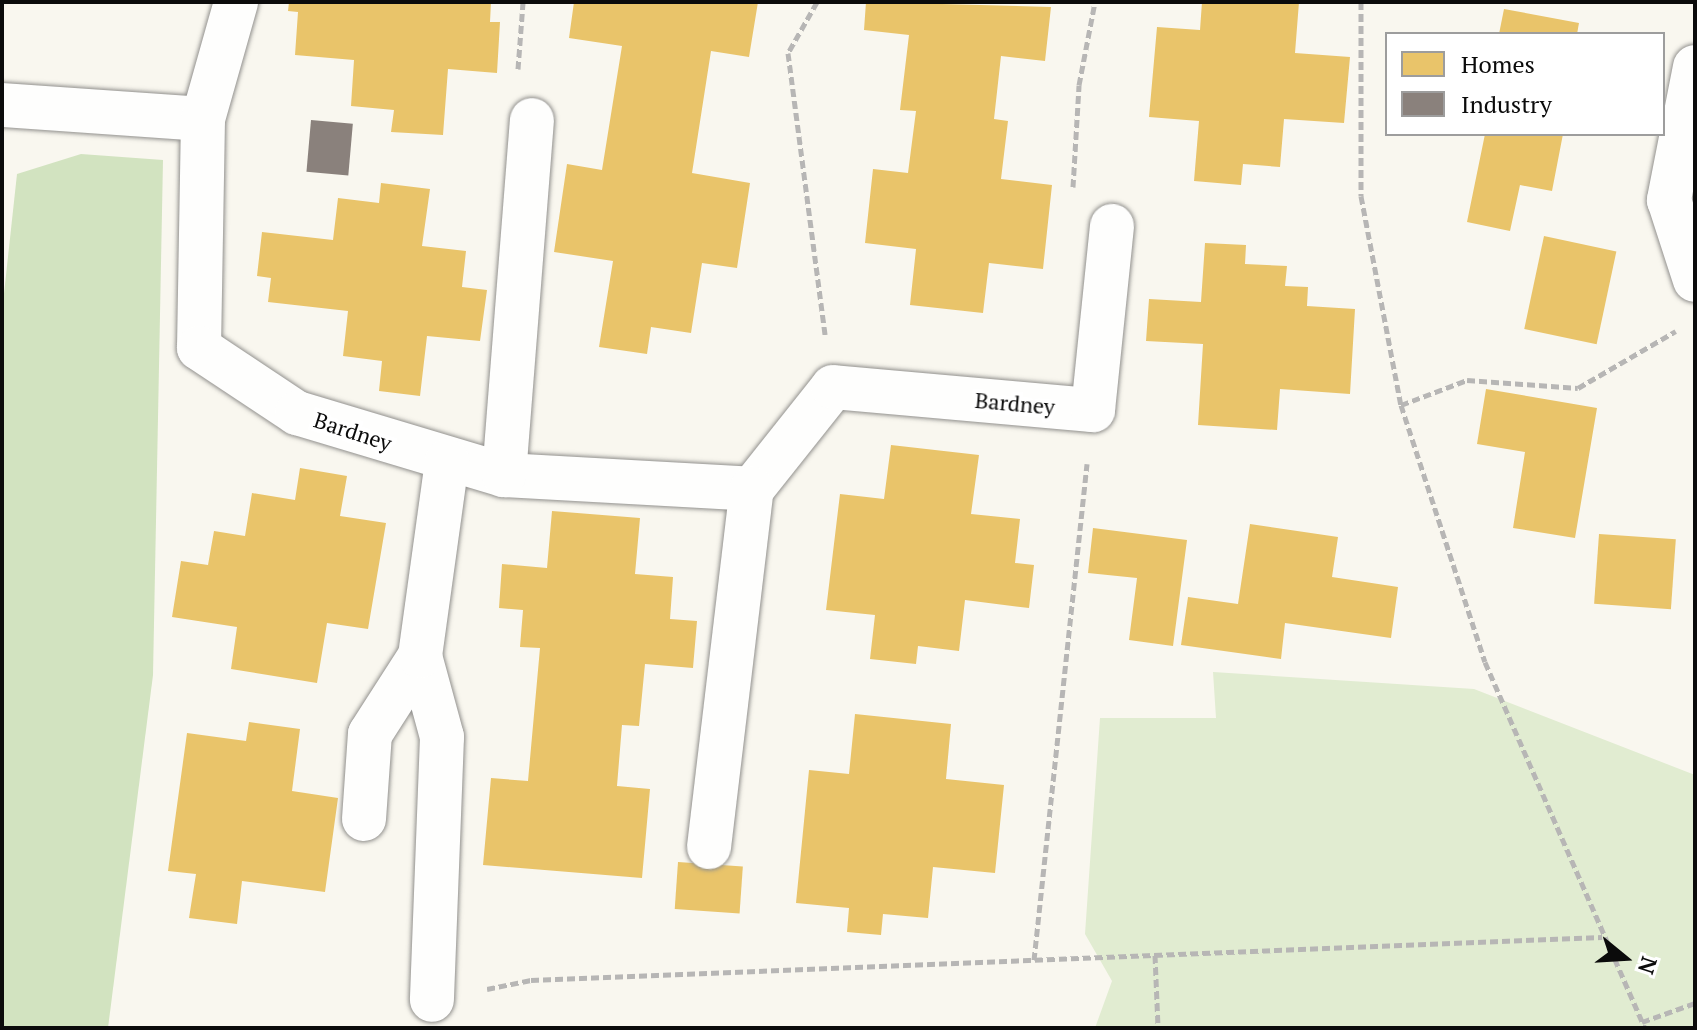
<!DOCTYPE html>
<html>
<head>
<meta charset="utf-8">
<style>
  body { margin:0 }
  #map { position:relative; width:1697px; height:1030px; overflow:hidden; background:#f9f7ef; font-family:"PT Serif",serif }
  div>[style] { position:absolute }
  .green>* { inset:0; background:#e1ecd1 }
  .forest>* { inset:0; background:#d2e3c0 }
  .homes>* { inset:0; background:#e9c46a; transform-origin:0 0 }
  .industry>* { inset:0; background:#8a817c; transform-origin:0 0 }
  .path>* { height:5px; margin-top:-2.5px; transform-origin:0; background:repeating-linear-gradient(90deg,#b7b6b5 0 8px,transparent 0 12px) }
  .roads { filter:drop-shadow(0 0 2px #92918e) drop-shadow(0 0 2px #92918e) }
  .minor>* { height:44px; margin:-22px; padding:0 22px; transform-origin:22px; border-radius:22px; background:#fefefd }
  span { translate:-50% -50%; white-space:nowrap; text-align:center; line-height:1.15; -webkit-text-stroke:8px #fff; paint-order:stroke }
  .street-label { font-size:22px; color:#0b0b0b }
  .frame { position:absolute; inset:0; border:4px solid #0b0b0b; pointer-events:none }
  .legend { position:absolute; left:1385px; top:32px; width:280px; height:104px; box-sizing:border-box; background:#fff; border:2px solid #9d9d9d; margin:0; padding:10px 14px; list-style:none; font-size:24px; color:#0b0b0b }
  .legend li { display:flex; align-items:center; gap:16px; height:40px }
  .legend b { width:40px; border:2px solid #9d9d9d }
  .north { position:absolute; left:1585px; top:918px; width:80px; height:80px; -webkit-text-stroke:6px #fff; paint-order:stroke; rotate:108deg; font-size:22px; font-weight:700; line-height:32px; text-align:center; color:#0b0b0b }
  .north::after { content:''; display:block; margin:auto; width:28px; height:36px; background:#0b0b0b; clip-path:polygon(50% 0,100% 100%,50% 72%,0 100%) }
</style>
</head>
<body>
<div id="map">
  <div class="green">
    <i style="clip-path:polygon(1213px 672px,1474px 689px,1695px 775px,1695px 1028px,1095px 1028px,1112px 981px,1085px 934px,1100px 718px,1216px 718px)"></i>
  </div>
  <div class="forest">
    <i style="clip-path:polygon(81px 154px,163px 160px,153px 675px,108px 1028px,2px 1028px,2px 312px,17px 174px)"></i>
  </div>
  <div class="homes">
    <i style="clip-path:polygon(289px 2px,491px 2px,490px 22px,500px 22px,497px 73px,448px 69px,443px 135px,391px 132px,394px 110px,351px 106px,354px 60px,295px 55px,298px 12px,288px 11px)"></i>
    <i style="clip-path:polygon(574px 2px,758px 2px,749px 57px,711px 51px,692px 173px,750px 183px,737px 268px,702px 263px,691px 333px,651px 327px,647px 354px,599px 347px,613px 261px,554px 252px,567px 164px,602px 170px,622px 46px,569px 38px)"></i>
    <i style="clip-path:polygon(866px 2px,1051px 7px,1045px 61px,1001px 56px,994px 119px,1008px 121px,1001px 179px,1052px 185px,1043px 269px,989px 263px,983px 313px,910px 305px,916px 249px,865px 243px,873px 169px,908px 173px,916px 111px,900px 110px,909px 35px,864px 30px)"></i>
    <i style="clip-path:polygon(1202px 2px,1299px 2px,1295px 53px,1350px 57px,1344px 123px,1284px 119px,1280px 167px,1243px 164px,1241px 185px,1194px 181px,1199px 121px,1149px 117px,1157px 27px,1200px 30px)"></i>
    <i style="clip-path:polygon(1504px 9px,1579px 23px,1577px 34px,1499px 34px)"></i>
    <i style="clip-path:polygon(1485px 134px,1563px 134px,1552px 191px,1520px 185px,1510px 231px,1467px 222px)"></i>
    <i style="clip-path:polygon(381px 183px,430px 189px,422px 246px,466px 251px,462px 287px,487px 290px,480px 341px,427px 336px,420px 396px,379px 391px,382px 361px,343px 356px,348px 311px,268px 302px,271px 278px,257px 276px,262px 232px,333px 240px,338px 198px,379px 203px)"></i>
    <i style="left:1544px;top:236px;width:74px;height:95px;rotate:12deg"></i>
    <i style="clip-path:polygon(1205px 243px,1246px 245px,1245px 264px,1287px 266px,1285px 286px,1308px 287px,1307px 306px,1355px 309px,1350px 394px,1280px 389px,1277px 430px,1198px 425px,1203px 344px,1146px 341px,1149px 299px,1201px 302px)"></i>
    <i style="clip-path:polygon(1486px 389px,1597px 408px,1575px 538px,1513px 528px,1525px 452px,1477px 444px)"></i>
    <i style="clip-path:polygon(891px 445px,979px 455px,971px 514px,1020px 519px,1015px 563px,1034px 565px,1029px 608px,965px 600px,959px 651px,918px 646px,916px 664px,870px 659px,875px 615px,826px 610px,840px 494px,884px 499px)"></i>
    <i style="clip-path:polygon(300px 468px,347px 476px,340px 516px,386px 523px,368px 629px,327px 623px,317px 683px,231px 669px,237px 627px,172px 617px,181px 561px,208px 565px,214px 531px,245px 536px,252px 493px,295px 500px)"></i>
    <i style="clip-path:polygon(552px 511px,640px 518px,635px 574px,673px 577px,670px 619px,697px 621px,693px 668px,645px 664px,639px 726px,622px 725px,617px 786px,650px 789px,642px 878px,483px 865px,491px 778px,528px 781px,540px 648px,520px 647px,523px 610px,499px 608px,502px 564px,547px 568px)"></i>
    <i style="clip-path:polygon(1250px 524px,1338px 537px,1332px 577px,1398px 587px,1391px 638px,1285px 623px,1281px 659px,1181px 645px,1188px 597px,1238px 604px)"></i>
    <i style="clip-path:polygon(1093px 528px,1187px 540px,1173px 646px,1129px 640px,1137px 578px,1088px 573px)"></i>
    <i style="left:1599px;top:534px;width:77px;height:70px;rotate:4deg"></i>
    <i style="clip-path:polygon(855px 714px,951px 724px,946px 779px,1004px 785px,995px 873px,933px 867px,928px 918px,883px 914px,881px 935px,847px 932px,849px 908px,796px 903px,809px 770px,849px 774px)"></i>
    <i style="clip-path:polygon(249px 722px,300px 729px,292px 791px,338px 798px,325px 892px,242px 881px,237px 924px,189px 918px,196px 874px,168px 871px,187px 733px,246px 741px)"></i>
    <i style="left:678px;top:862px;width:65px;height:47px;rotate:4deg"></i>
  </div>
  <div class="industry">
    <i style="left:311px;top:120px;width:42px;height:52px;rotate:5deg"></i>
  </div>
  <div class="path">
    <i style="left:817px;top:2px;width:59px;rotate:119.6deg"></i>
    <i style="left:788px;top:53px;width:284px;rotate:82.5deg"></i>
    <i style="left:1361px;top:2px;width:194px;rotate:90deg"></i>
    <i style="left:1361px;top:196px;width:213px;rotate:79.2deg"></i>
    <i style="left:1401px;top:405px;width:270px;rotate:71.9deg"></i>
    <i style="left:1485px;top:662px;width:399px;rotate:66.4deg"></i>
    <i style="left:518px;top:69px;width:67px;rotate:-85.7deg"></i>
    <i style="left:1073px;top:187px;width:102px;rotate:-86.6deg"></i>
    <i style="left:1079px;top:85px;width:85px;rotate:-79.1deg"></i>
    <i style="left:1401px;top:405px;width:71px;rotate:-20.7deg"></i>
    <i style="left:1467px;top:380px;width:111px;rotate:4.1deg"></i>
    <i style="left:1578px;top:388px;width:113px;rotate:-30.2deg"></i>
    <i style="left:1155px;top:955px;width:73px;rotate:87.6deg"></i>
    <i style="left:1034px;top:960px;width:499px;rotate:-83.9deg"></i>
    <i style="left:487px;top:989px;width:45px;rotate:-11.6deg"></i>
    <i style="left:531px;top:980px;width:1072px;rotate:-2.3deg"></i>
    <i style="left:1642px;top:1022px;width:56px;rotate:-19.7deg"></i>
  </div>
  <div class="roads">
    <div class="minor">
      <i style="left:1695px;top:67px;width:136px;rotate:101.1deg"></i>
      <i style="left:1669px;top:200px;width:84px;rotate:72deg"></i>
      <i style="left:2px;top:105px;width:201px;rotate:4deg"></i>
      <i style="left:203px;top:119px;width:122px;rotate:-74.2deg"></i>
      <i style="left:203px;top:119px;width:229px;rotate:91deg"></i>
      <i style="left:199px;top:348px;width:118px;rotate:33.6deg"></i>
      <i style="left:297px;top:413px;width:216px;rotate:16.7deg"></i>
      <i style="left:504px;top:475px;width:248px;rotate:3.2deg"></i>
      <i style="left:752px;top:489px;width:130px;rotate:-51.5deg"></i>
      <i style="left:833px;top:387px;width:261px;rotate:5.1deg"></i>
      <i style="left:1093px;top:410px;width:185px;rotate:-84.1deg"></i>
      <i style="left:504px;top:475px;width:356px;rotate:-85.5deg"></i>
      <i style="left:420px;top:656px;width:84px;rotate:74.8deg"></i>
      <i style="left:442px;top:737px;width:263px;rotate:92.2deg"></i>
      <i style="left:364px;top:819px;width:85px;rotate:-86deg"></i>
      <i style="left:370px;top:734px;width:93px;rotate:-57.3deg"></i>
      <i style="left:420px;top:656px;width:197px;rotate:-82.1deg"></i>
      <i style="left:709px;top:847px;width:361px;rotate:-83.2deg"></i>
    </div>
  </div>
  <div class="street-label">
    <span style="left:1015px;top:403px;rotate:5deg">Bardney</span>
    <span style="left:353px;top:431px;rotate:18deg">Bardney</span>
  </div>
  <div class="frame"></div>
  <ul class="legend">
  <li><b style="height:22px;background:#e9c46a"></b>Homes</li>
  <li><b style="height:22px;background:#8a817c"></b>Industry</li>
  </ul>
  <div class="north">N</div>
</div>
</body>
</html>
